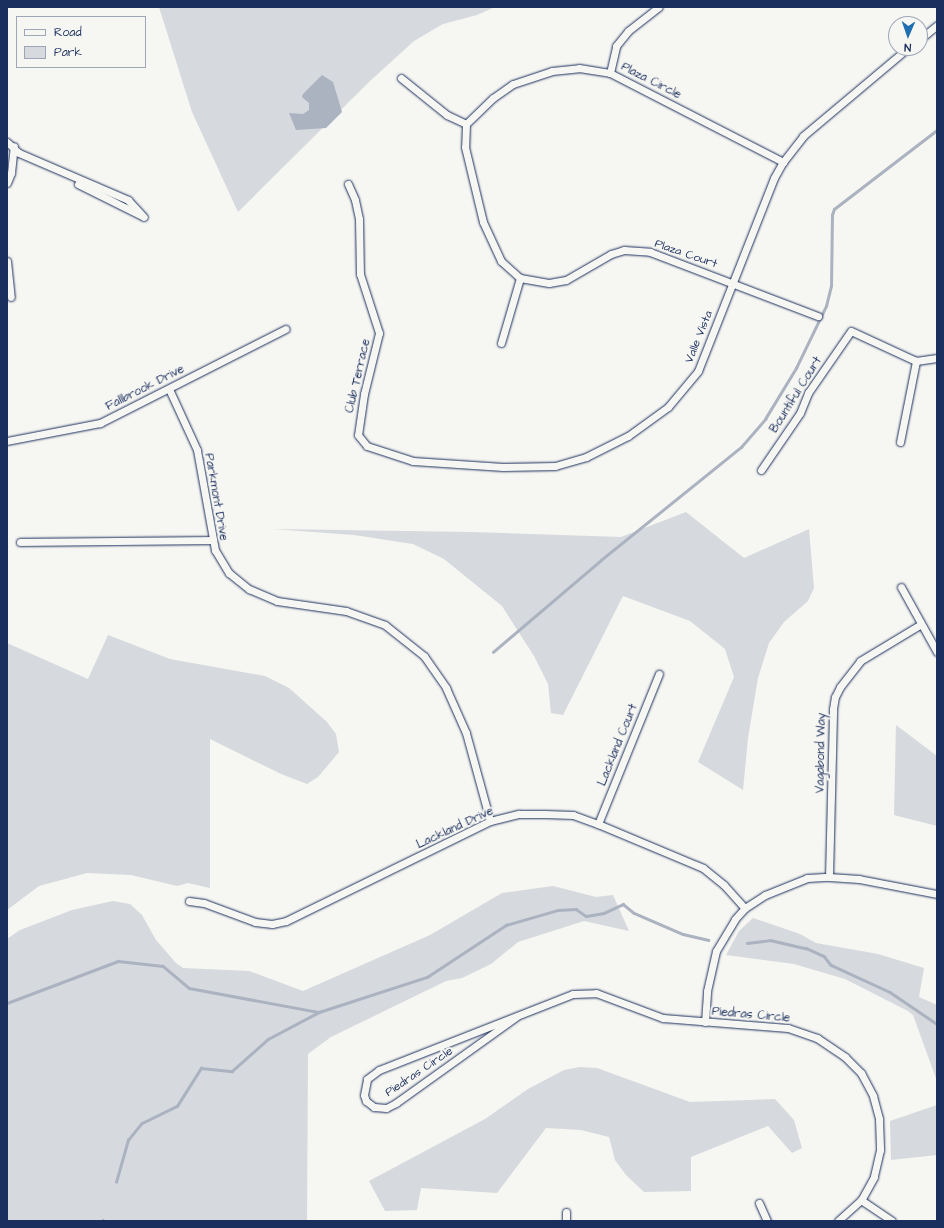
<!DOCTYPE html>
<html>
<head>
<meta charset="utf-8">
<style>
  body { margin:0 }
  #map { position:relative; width:944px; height:1228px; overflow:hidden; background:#f6f6f2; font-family:"Architects Daughter",sans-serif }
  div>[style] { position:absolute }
  .green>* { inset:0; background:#d6d9dd }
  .water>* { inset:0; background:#abb2c0 }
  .stream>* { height:2.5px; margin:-1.25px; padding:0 1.25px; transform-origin:1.25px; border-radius:1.25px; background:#abb2c0 }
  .roads { filter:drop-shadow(0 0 1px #1b2f5e) drop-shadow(0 0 1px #1b2f5e) }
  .street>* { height:7px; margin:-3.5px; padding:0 3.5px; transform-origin:3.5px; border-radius:3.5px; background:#f6f6f2 }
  span { translate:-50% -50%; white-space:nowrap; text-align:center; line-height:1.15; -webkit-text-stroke:4px #f6f6f2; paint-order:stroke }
  .street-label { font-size:12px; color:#1b2f5e }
  .frame { position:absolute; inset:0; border:8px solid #1b2f5e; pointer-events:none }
  .legend { position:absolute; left:16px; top:16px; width:130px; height:52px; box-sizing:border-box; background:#f6f6f2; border:1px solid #9ea6b7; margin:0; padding:5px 7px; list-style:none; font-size:12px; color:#1b2f5e }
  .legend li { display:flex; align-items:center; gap:8px; height:20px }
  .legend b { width:20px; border:1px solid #9ea6b7 }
  .north { position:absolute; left:888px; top:16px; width:40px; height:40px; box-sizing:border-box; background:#f6f6f2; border:1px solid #9ea6b7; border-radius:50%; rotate:182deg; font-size:11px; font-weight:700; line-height:16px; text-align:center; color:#1b2f5e }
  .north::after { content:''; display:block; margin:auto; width:14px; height:18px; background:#1f6fb2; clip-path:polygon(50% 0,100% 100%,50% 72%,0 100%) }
</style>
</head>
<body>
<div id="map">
  <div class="green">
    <i style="clip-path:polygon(159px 7px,495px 7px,477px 15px,443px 24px,414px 41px,370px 81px,238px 212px,192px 112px)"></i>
    <i style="clip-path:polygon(686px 512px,744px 558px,809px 529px,814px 588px,808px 601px,784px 622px,769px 643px,758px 678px,748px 738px,743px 790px,698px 762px,734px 677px,725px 649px,690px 621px,623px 596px,563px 715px,551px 713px,548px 684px,534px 656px,502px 606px,444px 559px,413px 544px,354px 535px,273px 529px,471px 532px,621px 537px)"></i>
    <i style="clip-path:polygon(108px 635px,170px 659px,265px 676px,289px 688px,327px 722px,336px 734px,339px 752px,318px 777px,307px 784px,281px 774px,210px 739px,210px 888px,188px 883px,177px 886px,131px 875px,87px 873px,39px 886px,7px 910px,7px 643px,88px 679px)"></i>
    <i style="clip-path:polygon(896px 725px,937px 756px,937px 826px,894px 815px)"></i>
    <i style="clip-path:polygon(553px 886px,596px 897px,613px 895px,629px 931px,584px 921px,518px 942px,491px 964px,462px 978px,446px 981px,331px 1037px,308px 1054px,307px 1221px,7px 1221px,7px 939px,20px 930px,72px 910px,113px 901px,130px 904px,142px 915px,156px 940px,176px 963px,183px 968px,249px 971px,303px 991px,430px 935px,502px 893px)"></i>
    <i style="clip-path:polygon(753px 918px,800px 934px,816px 943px,878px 954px,924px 968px,919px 997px,937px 1005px,937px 1081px,913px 1015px,908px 1011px,845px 979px,794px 964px,726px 955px,739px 931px)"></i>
    <i style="clip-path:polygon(580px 1067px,597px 1068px,690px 1102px,775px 1099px,794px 1120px,802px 1148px,792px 1153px,768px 1126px,691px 1157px,691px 1191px,644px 1192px,626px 1175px,615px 1160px,609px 1137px,581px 1130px,546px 1128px,497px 1193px,421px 1188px,417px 1210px,385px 1211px,369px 1181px,485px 1119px,528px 1089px,564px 1070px)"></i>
    <i style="clip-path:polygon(937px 1105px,937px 1155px,891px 1160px,890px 1121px)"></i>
  </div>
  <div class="water">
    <i style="clip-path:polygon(322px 75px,333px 82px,342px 112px,326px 128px,296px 130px,289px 113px,303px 114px,309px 110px,309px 103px,302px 97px,303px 94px)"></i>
  </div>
  <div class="stream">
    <i style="left:493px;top:652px;width:142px;rotate:-40.4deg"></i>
    <i style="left:601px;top:560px;width:180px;rotate:-38.9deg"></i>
    <i style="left:741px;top:447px;width:37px;rotate:-49deg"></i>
    <i style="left:765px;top:419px;width:60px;rotate:-58.7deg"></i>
    <i style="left:796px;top:368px;width:69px;rotate:-64.2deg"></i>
    <i style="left:826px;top:306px;width:21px;rotate:-76deg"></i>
    <i style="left:831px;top:286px;width:71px;rotate:-89.2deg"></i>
    <i style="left:832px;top:215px;width:6px;rotate:-72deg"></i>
    <i style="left:834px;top:209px;width:130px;rotate:-37.5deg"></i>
    <i style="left:747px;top:943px;width:23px;rotate:-7deg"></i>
    <i style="left:770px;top:940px;width:37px;rotate:13deg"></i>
    <i style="left:806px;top:948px;width:20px;rotate:24deg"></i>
    <i style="left:824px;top:956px;width:11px;rotate:52deg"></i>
    <i style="left:831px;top:965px;width:65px;rotate:24.6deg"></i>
    <i style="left:890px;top:992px;width:57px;rotate:34.2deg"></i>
    <i style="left:7px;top:1003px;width:119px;rotate:-20.7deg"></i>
    <i style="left:118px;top:961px;width:45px;rotate:6.3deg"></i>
    <i style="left:163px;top:966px;width:34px;rotate:40deg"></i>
    <i style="left:189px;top:988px;width:132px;rotate:10.5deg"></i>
    <i style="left:116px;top:1182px;width:44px;rotate:-74.1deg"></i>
    <i style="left:128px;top:1140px;width:22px;rotate:-51deg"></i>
    <i style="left:142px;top:1123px;width:39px;rotate:-26deg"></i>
    <i style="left:177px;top:1106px;width:45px;rotate:-57.7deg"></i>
    <i style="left:201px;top:1068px;width:31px;rotate:6deg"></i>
    <i style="left:232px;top:1071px;width:48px;rotate:-41.6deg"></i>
    <i style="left:268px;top:1039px;width:58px;rotate:-27.9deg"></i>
    <i style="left:319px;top:1012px;width:114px;rotate:-18deg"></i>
    <i style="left:427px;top:977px;width:95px;rotate:-33.4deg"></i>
    <i style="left:506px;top:925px;width:54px;rotate:-16.1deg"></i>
    <i style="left:558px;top:910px;width:18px;rotate:-3deg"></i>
    <i style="left:576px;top:909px;width:12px;rotate:35deg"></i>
    <i style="left:586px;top:916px;width:18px;rotate:-9deg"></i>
    <i style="left:604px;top:913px;width:21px;rotate:-25deg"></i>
    <i style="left:623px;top:904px;width:14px;rotate:39deg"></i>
    <i style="left:634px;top:913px;width:53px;rotate:23.2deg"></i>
    <i style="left:683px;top:934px;width:26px;rotate:13deg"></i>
    <i style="left:102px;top:1221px;width:1px;rotate:-45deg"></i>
  </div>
  <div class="roads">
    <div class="street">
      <i style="left:920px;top:39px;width:22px;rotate:-39deg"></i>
      <i style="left:610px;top:73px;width:28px;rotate:-77deg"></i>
      <i style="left:616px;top:46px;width:19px;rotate:-51deg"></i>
      <i style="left:628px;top:31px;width:39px;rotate:-38deg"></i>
      <i style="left:401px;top:78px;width:59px;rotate:38.8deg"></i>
      <i style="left:447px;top:115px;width:21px;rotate:25deg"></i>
      <i style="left:466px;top:124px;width:37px;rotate:-44deg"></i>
      <i style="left:493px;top:98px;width:24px;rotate:-35deg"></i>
      <i style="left:513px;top:84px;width:41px;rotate:-18.4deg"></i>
      <i style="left:552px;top:71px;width:27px;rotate:-6deg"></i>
      <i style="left:579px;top:68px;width:31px;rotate:9deg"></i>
      <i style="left:610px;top:73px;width:195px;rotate:27.2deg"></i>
      <i style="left:466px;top:124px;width:23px;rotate:92deg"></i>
      <i style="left:465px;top:147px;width:77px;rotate:76.5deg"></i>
      <i style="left:483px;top:222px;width:43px;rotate:65.2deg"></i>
      <i style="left:501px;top:261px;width:25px;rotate:42deg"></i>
      <i style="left:7px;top:142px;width:16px;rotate:43deg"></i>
      <i style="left:19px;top:153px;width:119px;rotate:23.3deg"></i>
      <i style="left:128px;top:200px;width:23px;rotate:47deg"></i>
      <i style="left:7px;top:183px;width:11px;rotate:-68deg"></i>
      <i style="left:11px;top:173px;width:27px;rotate:-84deg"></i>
      <i style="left:78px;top:184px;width:72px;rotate:26.6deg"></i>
      <i style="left:348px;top:184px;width:17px;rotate:66deg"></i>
      <i style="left:355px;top:200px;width:19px;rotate:78deg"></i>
      <i style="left:359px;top:219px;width:55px;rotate:89deg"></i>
      <i style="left:360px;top:274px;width:62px;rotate:72.1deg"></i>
      <i style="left:379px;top:333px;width:63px;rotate:103.8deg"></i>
      <i style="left:364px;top:394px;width:41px;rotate:98.3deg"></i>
      <i style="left:358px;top:435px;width:14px;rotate:51deg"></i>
      <i style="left:367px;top:446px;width:48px;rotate:18.1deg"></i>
      <i style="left:413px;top:461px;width:90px;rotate:3.8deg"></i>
      <i style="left:503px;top:467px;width:52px;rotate:-1.1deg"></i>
      <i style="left:555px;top:466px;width:32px;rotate:-16deg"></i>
      <i style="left:586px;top:457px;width:47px;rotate:-26.6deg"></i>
      <i style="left:628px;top:436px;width:49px;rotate:-35.9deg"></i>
      <i style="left:668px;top:407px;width:47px;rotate:-50.2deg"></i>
      <i style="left:698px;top:371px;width:207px;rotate:-68.5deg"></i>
      <i style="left:774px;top:178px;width:18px;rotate:-61deg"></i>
      <i style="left:783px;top:162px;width:33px;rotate:-52deg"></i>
      <i style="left:803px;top:136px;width:137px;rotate:-40deg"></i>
      <i style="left:7px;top:261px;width:36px;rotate:84deg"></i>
      <i style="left:501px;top:343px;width:68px;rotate:-73.7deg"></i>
      <i style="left:520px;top:278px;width:29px;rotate:10deg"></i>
      <i style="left:549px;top:283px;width:17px;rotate:-10deg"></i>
      <i style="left:566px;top:280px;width:52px;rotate:-30deg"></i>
      <i style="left:611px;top:254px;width:14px;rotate:-17deg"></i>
      <i style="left:624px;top:250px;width:26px;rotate:4deg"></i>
      <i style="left:650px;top:252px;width:180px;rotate:20.9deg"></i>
      <i style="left:169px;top:389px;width:67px;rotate:65.3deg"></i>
      <i style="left:197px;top:450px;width:102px;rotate:79.8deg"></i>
      <i style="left:215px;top:550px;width:27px;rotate:59deg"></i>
      <i style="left:229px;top:573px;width:26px;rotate:39deg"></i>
      <i style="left:249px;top:589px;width:30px;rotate:23deg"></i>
      <i style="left:277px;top:601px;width:70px;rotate:8.2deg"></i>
      <i style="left:346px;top:611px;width:41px;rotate:19.7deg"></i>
      <i style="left:385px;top:625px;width:50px;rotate:38.5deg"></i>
      <i style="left:424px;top:656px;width:39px;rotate:55deg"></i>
      <i style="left:446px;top:688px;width:49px;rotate:66deg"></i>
      <i style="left:466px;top:733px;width:91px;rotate:74.7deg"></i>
      <i style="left:7px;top:441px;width:95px;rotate:-11deg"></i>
      <i style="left:100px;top:423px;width:208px;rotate:-26.9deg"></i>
      <i style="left:900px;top:442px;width:83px;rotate:-78.8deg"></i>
      <i style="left:761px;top:470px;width:69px;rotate:-55.6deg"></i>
      <i style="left:800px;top:413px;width:22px;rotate:-68deg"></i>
      <i style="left:808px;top:393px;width:75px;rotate:-55.3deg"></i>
      <i style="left:851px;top:331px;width:72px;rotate:24.8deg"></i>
      <i style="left:916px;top:361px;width:21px;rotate:-8deg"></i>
      <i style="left:20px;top:542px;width:193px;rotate:-0.6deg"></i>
      <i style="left:901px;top:587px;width:74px;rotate:61deg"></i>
      <i style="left:598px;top:824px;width:162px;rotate:-67.9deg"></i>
      <i style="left:829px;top:877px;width:168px;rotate:-88.6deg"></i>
      <i style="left:833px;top:709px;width:12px;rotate:-81deg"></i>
      <i style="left:835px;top:697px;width:11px;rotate:-63deg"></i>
      <i style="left:840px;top:687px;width:33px;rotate:-52deg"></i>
      <i style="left:860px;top:661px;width:71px;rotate:-31.2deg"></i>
      <i style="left:189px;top:901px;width:15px;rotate:8deg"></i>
      <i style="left:204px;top:903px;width:54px;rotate:20.4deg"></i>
      <i style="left:255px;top:922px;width:17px;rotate:7deg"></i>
      <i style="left:272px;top:924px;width:14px;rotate:-12deg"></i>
      <i style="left:286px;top:921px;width:227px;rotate:-26.1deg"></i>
      <i style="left:490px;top:821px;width:30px;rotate:-14deg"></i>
      <i style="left:519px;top:814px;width:26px"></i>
      <i style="left:545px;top:814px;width:28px;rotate:2deg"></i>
      <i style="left:573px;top:815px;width:27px;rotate:20deg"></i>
      <i style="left:598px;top:824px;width:114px;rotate:22.7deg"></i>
      <i style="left:703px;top:868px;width:27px;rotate:39deg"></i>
      <i style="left:724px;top:885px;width:31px;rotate:48deg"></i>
      <i style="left:516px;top:1017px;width:148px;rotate:144.4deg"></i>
      <i style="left:396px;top:1103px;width:11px;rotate:153deg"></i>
      <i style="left:386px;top:1108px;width:12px;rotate:-175deg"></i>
      <i style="left:374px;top:1107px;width:10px;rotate:-143deg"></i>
      <i style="left:366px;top:1101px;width:6px;rotate:-108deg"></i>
      <i style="left:364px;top:1095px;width:16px;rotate:-79deg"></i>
      <i style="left:367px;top:1079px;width:15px;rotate:-37deg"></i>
      <i style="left:379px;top:1070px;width:208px;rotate:-21.4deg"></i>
      <i style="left:573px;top:994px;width:23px;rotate:-2deg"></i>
      <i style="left:596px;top:993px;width:72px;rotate:20.5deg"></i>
      <i style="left:663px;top:1018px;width:125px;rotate:4.6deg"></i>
      <i style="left:788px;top:1028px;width:31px;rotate:19deg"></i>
      <i style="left:817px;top:1038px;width:34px;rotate:34deg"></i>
      <i style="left:845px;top:1057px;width:23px;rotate:45deg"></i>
      <i style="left:861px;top:1073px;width:26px;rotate:62deg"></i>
      <i style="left:873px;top:1096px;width:24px;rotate:75deg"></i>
      <i style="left:879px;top:1119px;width:31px;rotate:88deg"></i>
      <i style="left:880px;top:1150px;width:28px;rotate:103deg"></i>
      <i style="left:874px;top:1177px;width:26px;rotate:119deg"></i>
      <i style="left:861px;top:1200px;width:31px;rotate:138deg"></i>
      <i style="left:705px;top:1022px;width:31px;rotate:-86deg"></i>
      <i style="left:707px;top:991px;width:41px;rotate:-77.3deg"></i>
      <i style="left:716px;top:951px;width:37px;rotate:-59deg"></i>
      <i style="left:735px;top:919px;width:15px;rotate:-48deg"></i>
      <i style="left:745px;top:908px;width:24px;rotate:-33deg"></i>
      <i style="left:765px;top:895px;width:45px;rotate:-22deg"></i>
      <i style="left:807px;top:878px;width:22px;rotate:-3deg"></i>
      <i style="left:829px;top:877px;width:30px;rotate:4deg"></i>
      <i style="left:859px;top:879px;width:79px;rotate:10.9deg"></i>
      <i style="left:861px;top:1200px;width:37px;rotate:34deg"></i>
      <i style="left:759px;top:1203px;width:20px;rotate:66deg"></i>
      <i style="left:566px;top:1221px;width:9px;rotate:-90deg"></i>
    </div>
  </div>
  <div class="street-label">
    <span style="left:651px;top:81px;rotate:27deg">Plaza Circle</span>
    <span style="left:686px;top:254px;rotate:19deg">Plaza Court</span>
    <span style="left:699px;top:337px;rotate:-68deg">Valle Vista</span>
    <span style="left:358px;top:376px;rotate:-77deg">Club Terrace</span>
    <span style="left:145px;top:388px;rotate:-27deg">Fallbrook Drive</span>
    <span style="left:796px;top:395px;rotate:-58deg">Bountiful Court</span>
    <span style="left:216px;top:497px;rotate:80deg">Parkmont Drive</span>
    <span style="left:618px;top:745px;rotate:-68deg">Lackland Court</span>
    <span style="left:821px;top:753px;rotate:-89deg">Vagabond Way</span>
    <span style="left:455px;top:828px;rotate:-25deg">Lackland Drive</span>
    <span style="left:751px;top:1015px;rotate:5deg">Piedras Circle</span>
    <span style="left:419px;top:1072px;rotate:-34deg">Piedras Circle</span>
  </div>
  <div class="frame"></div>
  <ul class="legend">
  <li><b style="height:5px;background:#f6f6f2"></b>Road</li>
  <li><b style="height:11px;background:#d6d9dd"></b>Park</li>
  </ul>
  <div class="north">N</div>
</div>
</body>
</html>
